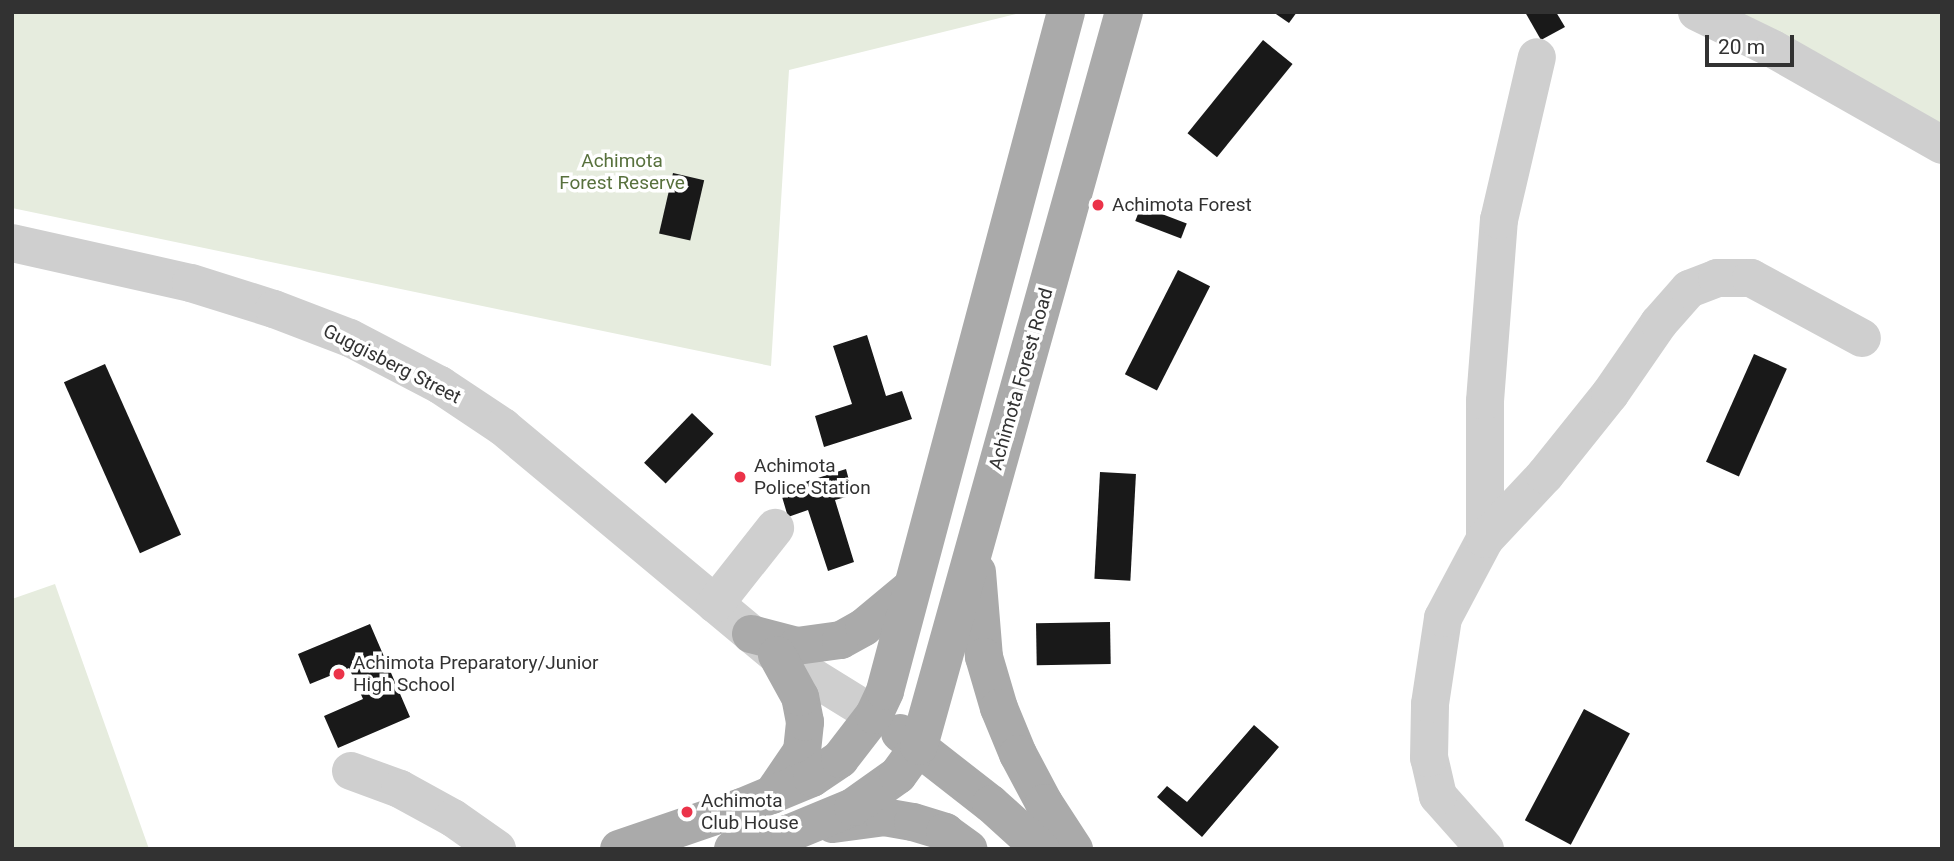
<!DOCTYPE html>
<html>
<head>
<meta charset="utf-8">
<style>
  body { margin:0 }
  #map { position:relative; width:1954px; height:861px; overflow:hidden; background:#fff; font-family:Roboto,sans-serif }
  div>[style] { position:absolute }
  .green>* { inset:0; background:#e6ecde }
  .building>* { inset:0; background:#191919; transform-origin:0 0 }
  .minor>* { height:38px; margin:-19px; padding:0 19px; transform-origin:19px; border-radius:19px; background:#cfcfcf }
  .major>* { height:38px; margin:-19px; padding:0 19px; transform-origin:19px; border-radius:19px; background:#aaa }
  .dots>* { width:19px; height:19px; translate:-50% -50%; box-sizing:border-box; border:4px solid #fff; border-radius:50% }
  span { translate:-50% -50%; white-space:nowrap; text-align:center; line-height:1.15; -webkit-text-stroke:7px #fff; paint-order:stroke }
  .park-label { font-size:19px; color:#58713d }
  .poi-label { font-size:19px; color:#323232 }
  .left { translate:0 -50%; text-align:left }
  .street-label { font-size:19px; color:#323232 }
  .frame { position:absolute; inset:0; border:14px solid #323232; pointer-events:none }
  .scale { position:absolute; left:1705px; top:35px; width:89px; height:32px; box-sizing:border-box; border:4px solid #323232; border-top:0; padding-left:9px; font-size:21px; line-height:24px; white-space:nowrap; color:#323232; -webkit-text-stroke:5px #fff; paint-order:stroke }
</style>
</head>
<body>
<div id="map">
  <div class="green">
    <i style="clip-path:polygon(12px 12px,1024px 12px,789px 70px,771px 366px,12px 208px)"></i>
    <i style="clip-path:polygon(1698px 12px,1942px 12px,1942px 146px)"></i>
    <i style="clip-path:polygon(55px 584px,149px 849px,12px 849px,12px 599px)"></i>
  </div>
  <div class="building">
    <i style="clip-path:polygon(1273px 12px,1297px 12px,1289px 23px)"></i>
    <i style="clip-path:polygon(1525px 12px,1556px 12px,1565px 27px,1541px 40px)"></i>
    <i style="left:1263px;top:40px;width:38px;height:120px;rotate:39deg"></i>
    <i style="left:673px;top:173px;width:32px;height:62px;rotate:13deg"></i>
    <i style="left:1141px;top:206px;width:49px;height:16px;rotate:21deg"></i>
    <i style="left:1178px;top:270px;width:36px;height:117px;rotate:27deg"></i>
    <i style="clip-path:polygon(867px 335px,886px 396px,902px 391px,912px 419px,824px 447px,815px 416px,852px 404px,833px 346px)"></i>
    <i style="left:1754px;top:354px;width:36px;height:118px;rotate:24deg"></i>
    <i style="left:105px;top:364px;width:187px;height:45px;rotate:66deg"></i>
    <i style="left:692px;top:413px;width:30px;height:69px;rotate:44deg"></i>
    <i style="clip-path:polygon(846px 469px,853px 495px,835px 500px,854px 562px,828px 571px,808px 510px,788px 517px,780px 490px)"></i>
    <i style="left:1100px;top:472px;width:36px;height:107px;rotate:3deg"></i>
    <i style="left:1110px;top:622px;width:42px;height:74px;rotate:89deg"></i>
    <i style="clip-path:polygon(370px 624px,410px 717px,338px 748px,324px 716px,363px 699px,349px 668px,310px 684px,298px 654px)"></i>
    <i style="left:1584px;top:709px;width:52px;height:126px;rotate:28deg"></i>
    <i style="clip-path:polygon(1254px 725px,1279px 747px,1202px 837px,1157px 797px,1167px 786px,1187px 802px)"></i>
  </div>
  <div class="minor">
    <i style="left:1697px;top:12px;width:85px;rotate:26deg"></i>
    <i style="left:1773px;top:49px;width:194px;rotate:29.6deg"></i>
    <i style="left:12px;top:243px;width:183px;rotate:12.6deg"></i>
    <i style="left:191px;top:283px;width:87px;rotate:17.4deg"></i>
    <i style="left:274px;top:309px;width:81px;rotate:20.9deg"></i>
    <i style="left:350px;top:338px;width:102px;rotate:27.6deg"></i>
    <i style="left:440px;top:385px;width:76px;rotate:33.7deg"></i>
    <i style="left:503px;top:427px;width:356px;rotate:39.8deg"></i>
    <i style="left:777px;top:655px;width:114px;rotate:31.7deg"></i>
    <i style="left:1485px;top:539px;width:138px;rotate:-90deg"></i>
    <i style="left:1485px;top:401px;width:182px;rotate:-85.6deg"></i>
    <i style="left:1499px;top:220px;width:167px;rotate:-76.9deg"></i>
    <i style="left:715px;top:604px;width:97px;rotate:-51.7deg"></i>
    <i style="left:351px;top:771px;width:52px;rotate:20.2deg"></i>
    <i style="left:400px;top:789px;width:60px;rotate:28.7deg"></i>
    <i style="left:453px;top:818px;width:54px;rotate:35.2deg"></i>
    <i style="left:1485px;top:849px;width:71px;rotate:-131.6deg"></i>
    <i style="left:1438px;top:796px;width:39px;rotate:-103deg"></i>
    <i style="left:1429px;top:758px;width:54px;rotate:-88.9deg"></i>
    <i style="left:1430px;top:704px;width:87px;rotate:-81.4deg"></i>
    <i style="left:1443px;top:618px;width:89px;rotate:-62deg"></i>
    <i style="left:1485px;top:539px;width:88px;rotate:-46.8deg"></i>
    <i style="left:1545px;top:475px;width:104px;rotate:-51.3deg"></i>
    <i style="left:1610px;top:394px;width:86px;rotate:-55.4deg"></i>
    <i style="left:1659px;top:323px;width:45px;rotate:-48.6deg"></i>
    <i style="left:1689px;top:289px;width:30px;rotate:-21deg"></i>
    <i style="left:1717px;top:278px;width:34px"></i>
    <i style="left:1751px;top:278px;width:126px;rotate:28.4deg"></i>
  </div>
  <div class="major">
    <i style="left:977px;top:572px;width:85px;rotate:85.3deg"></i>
    <i style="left:984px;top:657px;width:53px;rotate:73.6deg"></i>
    <i style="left:999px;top:708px;width:50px;rotate:67.6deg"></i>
    <i style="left:1018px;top:754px;width:55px;rotate:62deg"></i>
    <i style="left:1044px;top:803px;width:55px;rotate:56.9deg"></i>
    <i style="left:751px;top:634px;width:48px;rotate:14.6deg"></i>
    <i style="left:797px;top:646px;width:44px;rotate:-7.8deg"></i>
    <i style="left:841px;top:640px;width:26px;rotate:-29deg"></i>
    <i style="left:864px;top:627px;width:61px;rotate:-39.7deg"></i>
    <i style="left:900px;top:733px;width:115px;rotate:38deg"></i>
    <i style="left:991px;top:804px;width:67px;rotate:42deg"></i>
    <i style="left:772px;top:795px;width:53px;rotate:-55.7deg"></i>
    <i style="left:802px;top:751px;width:29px;rotate:-84deg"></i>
    <i style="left:805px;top:722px;width:25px;rotate:-101deg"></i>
    <i style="left:800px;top:697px;width:48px;rotate:-118.7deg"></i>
    <i style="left:833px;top:824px;width:51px;rotate:-7.8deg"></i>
    <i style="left:884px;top:817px;width:29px;rotate:10deg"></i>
    <i style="left:913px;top:822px;width:34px;rotate:17deg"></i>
    <i style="left:945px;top:832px;width:29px;rotate:36deg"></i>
    <i style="left:619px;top:849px;width:130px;rotate:-18.9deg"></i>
    <i style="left:742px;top:807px;width:76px;rotate:-22.5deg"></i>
    <i style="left:812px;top:778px;width:34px;rotate:-34deg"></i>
    <i style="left:840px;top:759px;width:56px;rotate:-52.3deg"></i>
    <i style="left:874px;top:715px;width:26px;rotate:-65deg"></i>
    <i style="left:885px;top:691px;width:703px;rotate:-75.07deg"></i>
    <i style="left:733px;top:849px;width:59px;rotate:-15.7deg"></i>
    <i style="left:790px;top:833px;width:68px;rotate:-22.4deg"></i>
    <i style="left:853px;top:807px;width:55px;rotate:-35.4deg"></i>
    <i style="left:898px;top:775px;width:36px;rotate:-54deg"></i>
    <i style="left:919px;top:746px;width:762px;rotate:-74.4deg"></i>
  </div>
  <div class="dots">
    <i style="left:1098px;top:205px;background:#eb3349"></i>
    <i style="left:740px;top:477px;background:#eb3349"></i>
    <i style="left:339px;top:674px;background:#eb3349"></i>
    <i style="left:687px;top:812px;background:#eb3349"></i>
  </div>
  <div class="park-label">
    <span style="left:622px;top:172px">Achimota<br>Forest Reserve</span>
  </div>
  <div class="poi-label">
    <span class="left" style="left:1112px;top:205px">Achimota Forest</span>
    <span class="left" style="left:754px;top:477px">Achimota<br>Police Station</span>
    <span class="left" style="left:353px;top:674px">Achimota Preparatory/Junior<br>High School</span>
    <span class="left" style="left:701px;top:812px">Achimota<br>Club House</span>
  </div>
  <div class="street-label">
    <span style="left:392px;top:364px;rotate:27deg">Guggisberg Street</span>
    <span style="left:1021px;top:379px;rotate:-74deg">Achimota Forest Road</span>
  </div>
  <div class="frame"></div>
  <div class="scale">20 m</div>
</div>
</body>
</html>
